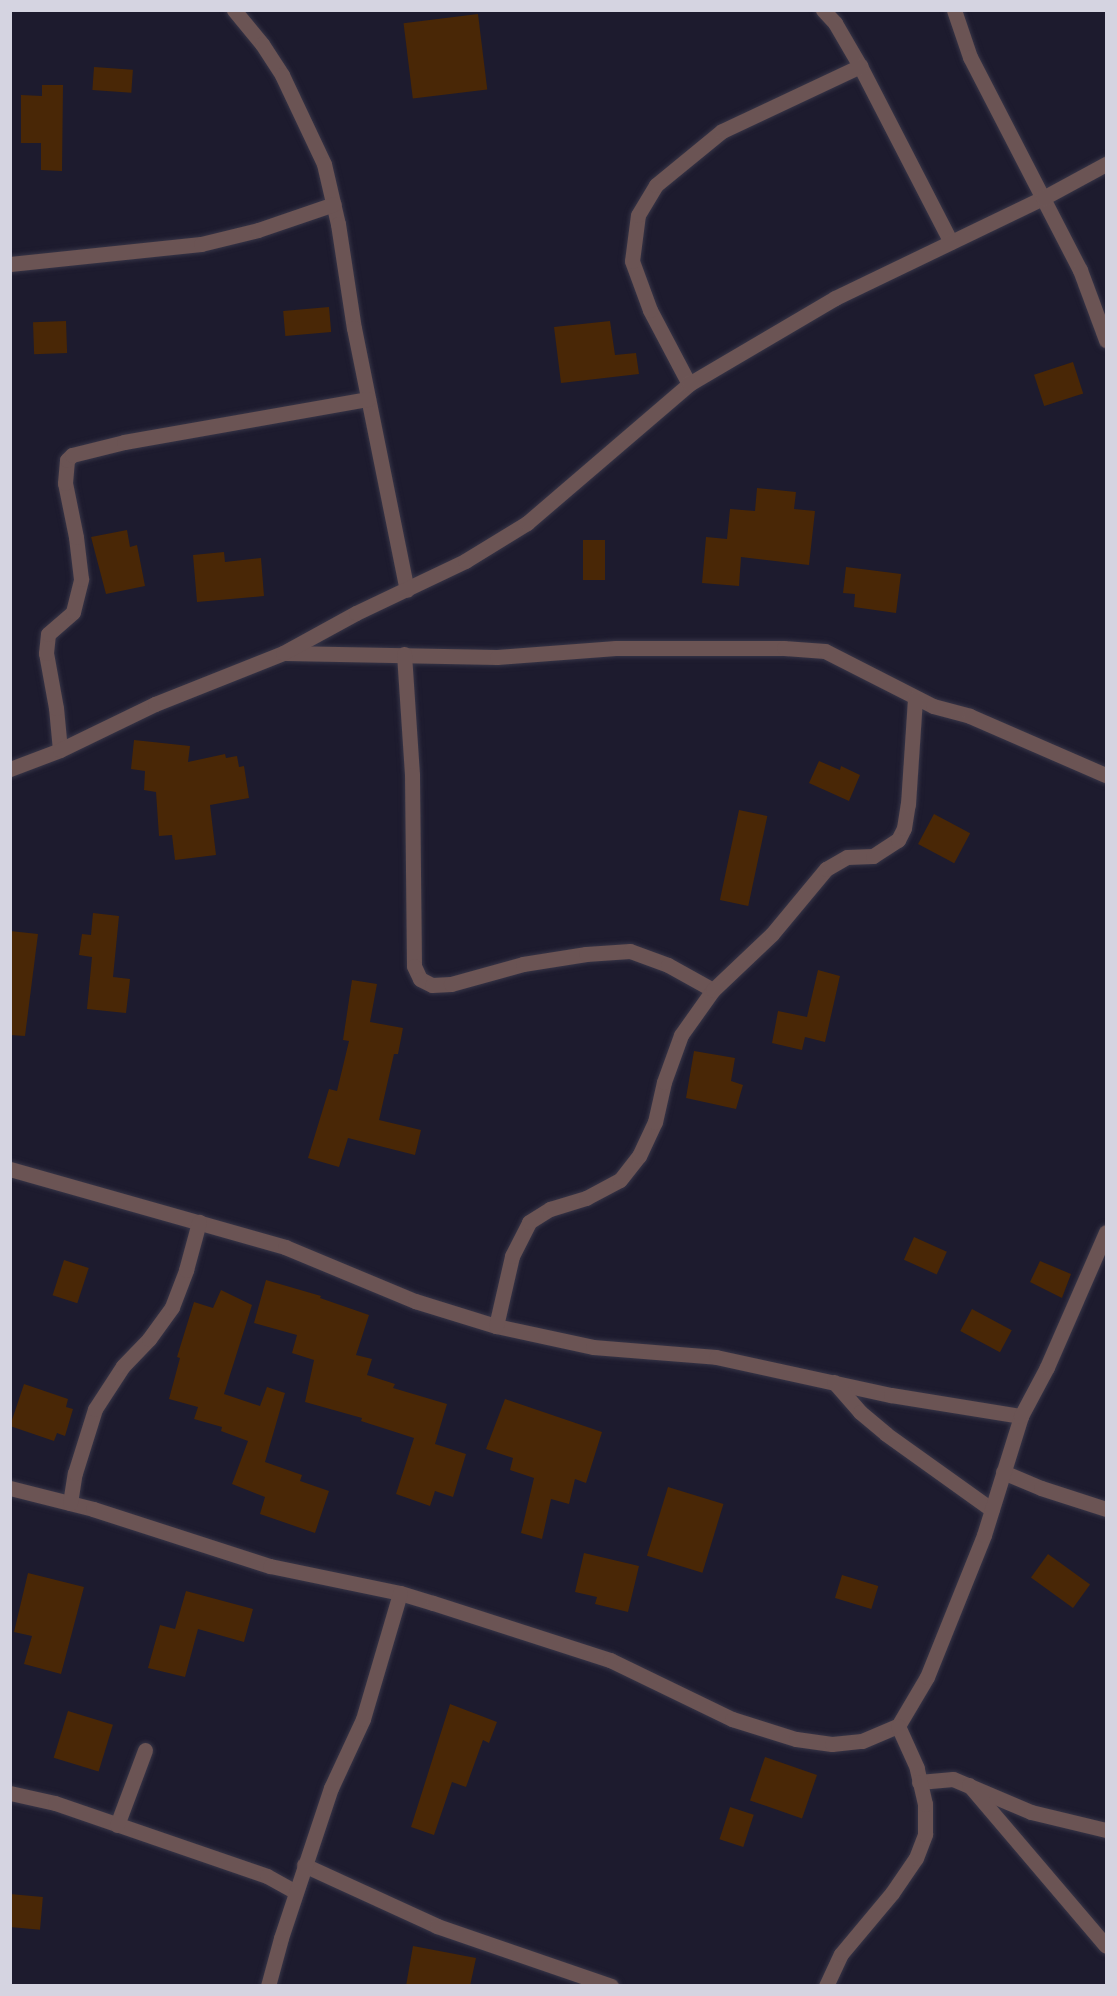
<!DOCTYPE html>
<html>
<head>
<meta charset="utf-8">
<style>
  body { margin:0 }
  #map { position:relative; width:1117px; height:1996px; overflow:hidden; background:#1d1b2e; font-family:"Noto Serif",serif }
  div>[style] { position:absolute }
  .building>* { inset:0; background:#492706; transform-origin:0 0 }
  .roads { filter:drop-shadow(0 0 2px #373547) drop-shadow(0 0 2px #373547) }
  .minor>* { height:15px; margin:-7.5px; padding:0 7.5px; transform-origin:7.5px; border-radius:7.5px; background:#6b5454 }
  span { translate:-50% -50%; white-space:nowrap; text-align:center; line-height:1.15; -webkit-text-stroke:5px #08070f; paint-order:stroke }
  .frame { position:absolute; inset:0; border:12px solid #d5d4e1; pointer-events:none }
</style>
</head>
<body>
<div id="map">
  <div class="building">
    <i style="left:478px;top:14px;width:76px;height:75px;rotate:83deg"></i>
    <i style="left:94px;top:67px;width:39px;height:23px;rotate:4deg"></i>
    <i style="clip-path:polygon(42px 85px,63px 85px,62px 171px,41px 170px,41px 143px,21px 143px,21px 95px,42px 96px)"></i>
    <i style="left:329px;top:307px;width:25px;height:46px;rotate:85deg"></i>
    <i style="left:66px;top:321px;width:32px;height:33px;rotate:88deg"></i>
    <i style="clip-path:polygon(610px 321px,615px 355px,636px 353px,639px 374px,561px 383px,554px 327px)"></i>
    <i style="left:1073px;top:362px;width:33px;height:41px;rotate:72deg"></i>
    <i style="clip-path:polygon(757px 488px,796px 492px,794px 509px,815px 511px,809px 565px,741px 557px,739px 586px,702px 583px,706px 537px,727px 539px,730px 509px,755px 511px)"></i>
    <i style="clip-path:polygon(127px 530px,130px 547px,137px 545px,145px 586px,106px 594px,91px 537px)"></i>
    <i style="left:583px;top:540px;width:22px;height:40px"></i>
    <i style="clip-path:polygon(224px 552px,225px 562px,261px 558px,264px 596px,197px 602px,193px 555px)"></i>
    <i style="clip-path:polygon(846px 567px,901px 574px,896px 613px,854px 607px,855px 594px,843px 593px)"></i>
    <i style="clip-path:polygon(134px 740px,190px 746px,188px 762px,225px 754px,226px 758px,237px 756px,239px 767px,244px 766px,249px 798px,210px 805px,216px 855px,175px 860px,172px 835px,159px 836px,156px 792px,144px 790px,145px 771px,131px 769px)"></i>
    <i style="clip-path:polygon(819px 761px,840px 770px,841px 766px,860px 775px,849px 801px,809px 783px)"></i>
    <i style="left:739px;top:810px;width:29px;height:92px;rotate:12deg"></i>
    <i style="left:934px;top:814px;width:41px;height:34px;rotate:28deg"></i>
    <i style="clip-path:polygon(93px 913px,119px 916px,113px 977px,130px 979px,126px 1013px,87px 1009px,92px 957px,79px 955px,82px 934px,91px 935px)"></i>
    <i style="clip-path:polygon(10px 931px,38px 934px,25px 1036px,10px 1035px)"></i>
    <i style="clip-path:polygon(818px 970px,840px 976px,825px 1042px,805px 1037px,802px 1050px,772px 1043px,778px 1011px,807px 1017px)"></i>
    <i style="clip-path:polygon(352px 980px,377px 984px,370px 1022px,403px 1028px,398px 1054px,394px 1054px,379px 1120px,421px 1130px,415px 1155px,348px 1138px,339px 1167px,308px 1158px,329px 1089px,337px 1091px,349px 1041px,343px 1040px)"></i>
    <i style="clip-path:polygon(694px 1051px,735px 1058px,731px 1081px,743px 1085px,736px 1109px,686px 1098px)"></i>
    <i style="left:914px;top:1237px;width:36px;height:25px;rotate:24deg"></i>
    <i style="left:64px;top:1260px;width:26px;height:37px;rotate:18deg"></i>
    <i style="clip-path:polygon(1040px 1261px,1071px 1274px,1062px 1298px,1030px 1282px)"></i>
    <i style="clip-path:polygon(266px 1280px,321px 1296px,320px 1298px,369px 1315px,356px 1355px,372px 1359px,367px 1375px,395px 1384px,393px 1388px,447px 1404px,435px 1444px,466px 1454px,453px 1497px,435px 1491px,430px 1506px,396px 1494px,414px 1438px,361px 1421px,362px 1418px,305px 1402px,314px 1360px,292px 1353px,297px 1335px,254px 1323px)"></i>
    <i style="clip-path:polygon(221px 1290px,252px 1305px,224px 1394px,260px 1406px,267px 1387px,285px 1393px,265px 1462px,302px 1475px,300px 1481px,329px 1491px,315px 1533px,260px 1514px,265px 1497px,232px 1484px,248px 1441px,221px 1431px,222px 1427px,194px 1419px,198px 1407px,169px 1399px,180px 1358px,177px 1357px,194px 1302px,213px 1308px)"></i>
    <i style="left:972px;top:1309px;width:45px;height:25px;rotate:28deg"></i>
    <i style="clip-path:polygon(24px 1384px,68px 1399px,66px 1407px,73px 1409px,65px 1436px,57px 1433px,54px 1441px,10px 1426px)"></i>
    <i style="clip-path:polygon(505px 1399px,602px 1432px,586px 1483px,575px 1479px,569px 1504px,551px 1499px,542px 1539px,521px 1533px,534px 1478px,510px 1470px,513px 1458px,486px 1449px)"></i>
    <i style="left:668px;top:1487px;width:58px;height:72px;rotate:17deg"></i>
    <i style="clip-path:polygon(584px 1553px,639px 1566px,628px 1612px,595px 1604px,597px 1597px,575px 1592px)"></i>
    <i style="left:1048px;top:1554px;width:52px;height:29px;rotate:36deg"></i>
    <i style="clip-path:polygon(28px 1573px,84px 1587px,61px 1674px,24px 1664px,32px 1636px,14px 1632px)"></i>
    <i style="left:842px;top:1575px;width:38px;height:24px;rotate:17deg"></i>
    <i style="clip-path:polygon(186px 1591px,253px 1609px,244px 1642px,198px 1629px,185px 1677px,148px 1668px,160px 1625px,175px 1629px)"></i>
    <i style="clip-path:polygon(450px 1704px,497px 1722px,489px 1743px,483px 1740px,466px 1787px,452px 1782px,434px 1835px,411px 1827px)"></i>
    <i style="left:68px;top:1711px;width:47px;height:49px;rotate:17deg"></i>
    <i style="left:765px;top:1757px;width:55px;height:46px;rotate:19deg"></i>
    <i style="left:730px;top:1807px;width:25px;height:34px;rotate:18deg"></i>
    <i style="left:10px;top:1894px;width:33px;height:33px;rotate:5deg"></i>
    <i style="clip-path:polygon(413px 1946px,476px 1958px,470px 1986px,406px 1986px)"></i>
  </div>
  <div class="roads">
    <div class="minor">
      <i style="left:234px;top:10px;width:44px;rotate:50.5deg"></i>
      <i style="left:262px;top:44px;width:37px;rotate:57deg"></i>
      <i style="left:282px;top:75px;width:98px;rotate:64.7deg"></i>
      <i style="left:324px;top:164px;width:62px;rotate:76.9deg"></i>
      <i style="left:338px;top:224px;width:105px;rotate:81.3deg"></i>
      <i style="left:354px;top:328px;width:267px;rotate:78.6deg"></i>
      <i style="left:823px;top:10px;width:18px;rotate:47deg"></i>
      <i style="left:835px;top:23px;width:50px;rotate:59.8deg"></i>
      <i style="left:860px;top:66px;width:198px;rotate:62.7deg"></i>
      <i style="left:954px;top:10px;width:50px;rotate:71.2deg"></i>
      <i style="left:970px;top:57px;width:240px;rotate:62.7deg"></i>
      <i style="left:1080px;top:270px;width:75px;rotate:69.6deg"></i>
      <i style="left:10px;top:264px;width:192px;rotate:-6deg"></i>
      <i style="left:201px;top:244px;width:59px;rotate:-13.8deg"></i>
      <i style="left:258px;top:230px;width:80px;rotate:-18.9deg"></i>
      <i style="left:689px;top:384px;width:84px;rotate:-117.8deg"></i>
      <i style="left:650px;top:310px;width:52px;rotate:-110.2deg"></i>
      <i style="left:632px;top:261px;width:46px;rotate:-82.6deg"></i>
      <i style="left:638px;top:215px;width:35px;rotate:-59deg"></i>
      <i style="left:656px;top:185px;width:85px;rotate:-39.3deg"></i>
      <i style="left:722px;top:131px;width:153px;rotate:-25.2deg"></i>
      <i style="left:286px;top:653px;width:211px;rotate:1.1deg"></i>
      <i style="left:497px;top:657px;width:119px;rotate:-4.3deg"></i>
      <i style="left:616px;top:648px;width:168px"></i>
      <i style="left:784px;top:648px;width:41px;rotate:4.2deg"></i>
      <i style="left:825px;top:651px;width:121px;rotate:27deg"></i>
      <i style="left:933px;top:706px;width:38px;rotate:15deg"></i>
      <i style="left:970px;top:716px;width:148px;rotate:23.5deg"></i>
      <i style="left:404px;top:654px;width:121px;rotate:86.2deg"></i>
      <i style="left:412px;top:775px;width:191px;rotate:89.4deg"></i>
      <i style="left:414px;top:966px;width:14px;rotate:65deg"></i>
      <i style="left:420px;top:979px;width:13px;rotate:27deg"></i>
      <i style="left:432px;top:985px;width:19px;rotate:-3deg"></i>
      <i style="left:451px;top:984px;width:75px;rotate:-15.5deg"></i>
      <i style="left:523px;top:964px;width:64px;rotate:-9deg"></i>
      <i style="left:586px;top:954px;width:44px;rotate:-3.9deg"></i>
      <i style="left:630px;top:951px;width:40px;rotate:20.2deg"></i>
      <i style="left:668px;top:965px;width:51px;rotate:29.1deg"></i>
      <i style="left:60px;top:750px;width:42px;rotate:-95.4deg"></i>
      <i style="left:56px;top:708px;width:56px;rotate:-100.3deg"></i>
      <i style="left:46px;top:653px;width:19px;rotate:-84deg"></i>
      <i style="left:48px;top:634px;width:33px;rotate:-41deg"></i>
      <i style="left:73px;top:612px;width:34px;rotate:-76deg"></i>
      <i style="left:81px;top:579px;width:42px;rotate:-96.8deg"></i>
      <i style="left:76px;top:537px;width:55px;rotate:-101.5deg"></i>
      <i style="left:65px;top:483px;width:23px;rotate:-85deg"></i>
      <i style="left:67px;top:460px;width:7px;rotate:-45deg"></i>
      <i style="left:72px;top:455px;width:54px;rotate:-14deg"></i>
      <i style="left:124px;top:442px;width:248px;rotate:-10deg"></i>
      <i style="left:10px;top:769px;width:53px;rotate:-20.8deg"></i>
      <i style="left:60px;top:750px;width:106px;rotate:-25.8deg"></i>
      <i style="left:155px;top:704px;width:138px;rotate:-21.7deg"></i>
      <i style="left:283px;top:653px;width:83px;rotate:-28.7deg"></i>
      <i style="left:356px;top:613px;width:121px;rotate:-25.5deg"></i>
      <i style="left:465px;top:561px;width:73px;rotate:-31.5deg"></i>
      <i style="left:527px;top:523px;width:213px;rotate:-40.6deg"></i>
      <i style="left:689px;top:384px;width:169px;rotate:-30.5deg"></i>
      <i style="left:835px;top:298px;width:231px;rotate:-25.7deg"></i>
      <i style="left:1043px;top:198px;width:72px;rotate:-28.4deg"></i>
      <i style="left:10px;top:1169px;width:286px;rotate:15.8deg"></i>
      <i style="left:285px;top:1247px;width:141px;rotate:22.6deg"></i>
      <i style="left:415px;top:1301px;width:85px;rotate:17.2deg"></i>
      <i style="left:496px;top:1326px;width:99px;rotate:12.2deg"></i>
      <i style="left:593px;top:1347px;width:123px;rotate:4.6deg"></i>
      <i style="left:716px;top:1357px;width:179px;rotate:12.3deg"></i>
      <i style="left:891px;top:1395px;width:132px;rotate:9.2deg"></i>
      <i style="left:496px;top:1326px;width:72px;rotate:-77.1deg"></i>
      <i style="left:512px;top:1256px;width:38px;rotate:-63deg"></i>
      <i style="left:529px;top:1222px;width:25px;rotate:-32deg"></i>
      <i style="left:550px;top:1209px;width:38px;rotate:-17deg"></i>
      <i style="left:586px;top:1198px;width:38px;rotate:-28deg"></i>
      <i style="left:620px;top:1180px;width:31px;rotate:-52deg"></i>
      <i style="left:639px;top:1156px;width:38px;rotate:-65deg"></i>
      <i style="left:655px;top:1122px;width:41px;rotate:-77.3deg"></i>
      <i style="left:664px;top:1082px;width:50px;rotate:-70.1deg"></i>
      <i style="left:681px;top:1035px;width:55px;rotate:-54.6deg"></i>
      <i style="left:713px;top:990px;width:81px;rotate:-43.5deg"></i>
      <i style="left:772px;top:934px;width:85px;rotate:-50.3deg"></i>
      <i style="left:826px;top:869px;width:24px;rotate:-30deg"></i>
      <i style="left:847px;top:857px;width:26px;rotate:-2deg"></i>
      <i style="left:873px;top:856px;width:30px;rotate:-33deg"></i>
      <i style="left:898px;top:840px;width:13px;rotate:-63deg"></i>
      <i style="left:904px;top:828px;width:24px;rotate:-81deg"></i>
      <i style="left:908px;top:804px;width:106px;rotate:-86.2deg"></i>
      <i style="left:834px;top:1382px;width:40px;rotate:49deg"></i>
      <i style="left:860px;top:1412px;width:34px;rotate:40deg"></i>
      <i style="left:886px;top:1434px;width:130px;rotate:35.6deg"></i>
      <i style="left:1003px;top:1472px;width:41px;rotate:22.8deg"></i>
      <i style="left:1041px;top:1488px;width:68px;rotate:17.9deg"></i>
      <i style="left:10px;top:1488px;width:86px;rotate:14.2deg"></i>
      <i style="left:93px;top:1509px;width:186px;rotate:17.9deg"></i>
      <i style="left:270px;top:1566px;width:133px;rotate:11.7deg"></i>
      <i style="left:400px;top:1593px;width:34px;rotate:17deg"></i>
      <i style="left:433px;top:1603px;width:186px;rotate:17.9deg"></i>
      <i style="left:610px;top:1660px;width:136px;rotate:25.8deg"></i>
      <i style="left:732px;top:1719px;width:67px;rotate:17.4deg"></i>
      <i style="left:796px;top:1739px;width:36px;rotate:8deg"></i>
      <i style="left:832px;top:1744px;width:30px;rotate:-6deg"></i>
      <i style="left:862px;top:1741px;width:39px;rotate:-23deg"></i>
      <i style="left:898px;top:1726px;width:57px;rotate:-59.4deg"></i>
      <i style="left:927px;top:1677px;width:153px;rotate:-68.1deg"></i>
      <i style="left:984px;top:1535px;width:125px;rotate:-72.7deg"></i>
      <i style="left:1021px;top:1416px;width:55px;rotate:-62deg"></i>
      <i style="left:1047px;top:1367px;width:147px;rotate:-66.4deg"></i>
      <i style="left:70px;top:1503px;width:30px;rotate:-81deg"></i>
      <i style="left:75px;top:1473px;width:67px;rotate:-72.6deg"></i>
      <i style="left:95px;top:1409px;width:51px;rotate:-56.9deg"></i>
      <i style="left:123px;top:1366px;width:37px;rotate:-46deg"></i>
      <i style="left:149px;top:1339px;width:39px;rotate:-54deg"></i>
      <i style="left:172px;top:1307px;width:40px;rotate:-69deg"></i>
      <i style="left:186px;top:1270px;width:50px;rotate:-74.8deg"></i>
      <i style="left:919px;top:1782px;width:34px;rotate:-5deg"></i>
      <i style="left:953px;top:1779px;width:85px;rotate:22.9deg"></i>
      <i style="left:1031px;top:1812px;width:77px;rotate:13.5deg"></i>
      <i style="left:969px;top:1785px;width:211px;rotate:49.6deg"></i>
      <i style="left:10px;top:1793px;width:46px;rotate:12.5deg"></i>
      <i style="left:55px;top:1803px;width:224px;rotate:19deg"></i>
      <i style="left:267px;top:1876px;width:33px;rotate:29deg"></i>
      <i style="left:117px;top:1825px;width:80px;rotate:-69.5deg"></i>
      <i style="left:304px;top:1865px;width:146px;rotate:24.6deg"></i>
      <i style="left:437px;top:1926px;width:184px;rotate:19deg"></i>
      <i style="left:268px;top:1986px;width:50px;rotate:-74.8deg"></i>
      <i style="left:281px;top:1938px;width:158px;rotate:-71.6deg"></i>
      <i style="left:331px;top:1788px;width:76px;rotate:-65.1deg"></i>
      <i style="left:363px;top:1719px;width:131px;rotate:-73.6deg"></i>
      <i style="left:826px;top:1986px;width:35px;rotate:-65deg"></i>
      <i style="left:841px;top:1954px;width:80px;rotate:-50.1deg"></i>
      <i style="left:892px;top:1893px;width:42px;rotate:-55.6deg"></i>
      <i style="left:916px;top:1858px;width:26px;rotate:-69deg"></i>
      <i style="left:925px;top:1834px;width:30px;rotate:-90deg"></i>
      <i style="left:925px;top:1804px;width:37px;rotate:-103deg"></i>
      <i style="left:917px;top:1768px;width:46px;rotate:-114.3deg"></i>
    </div>
  </div>
  <div class="frame"></div>
</div>
</body>
</html>
